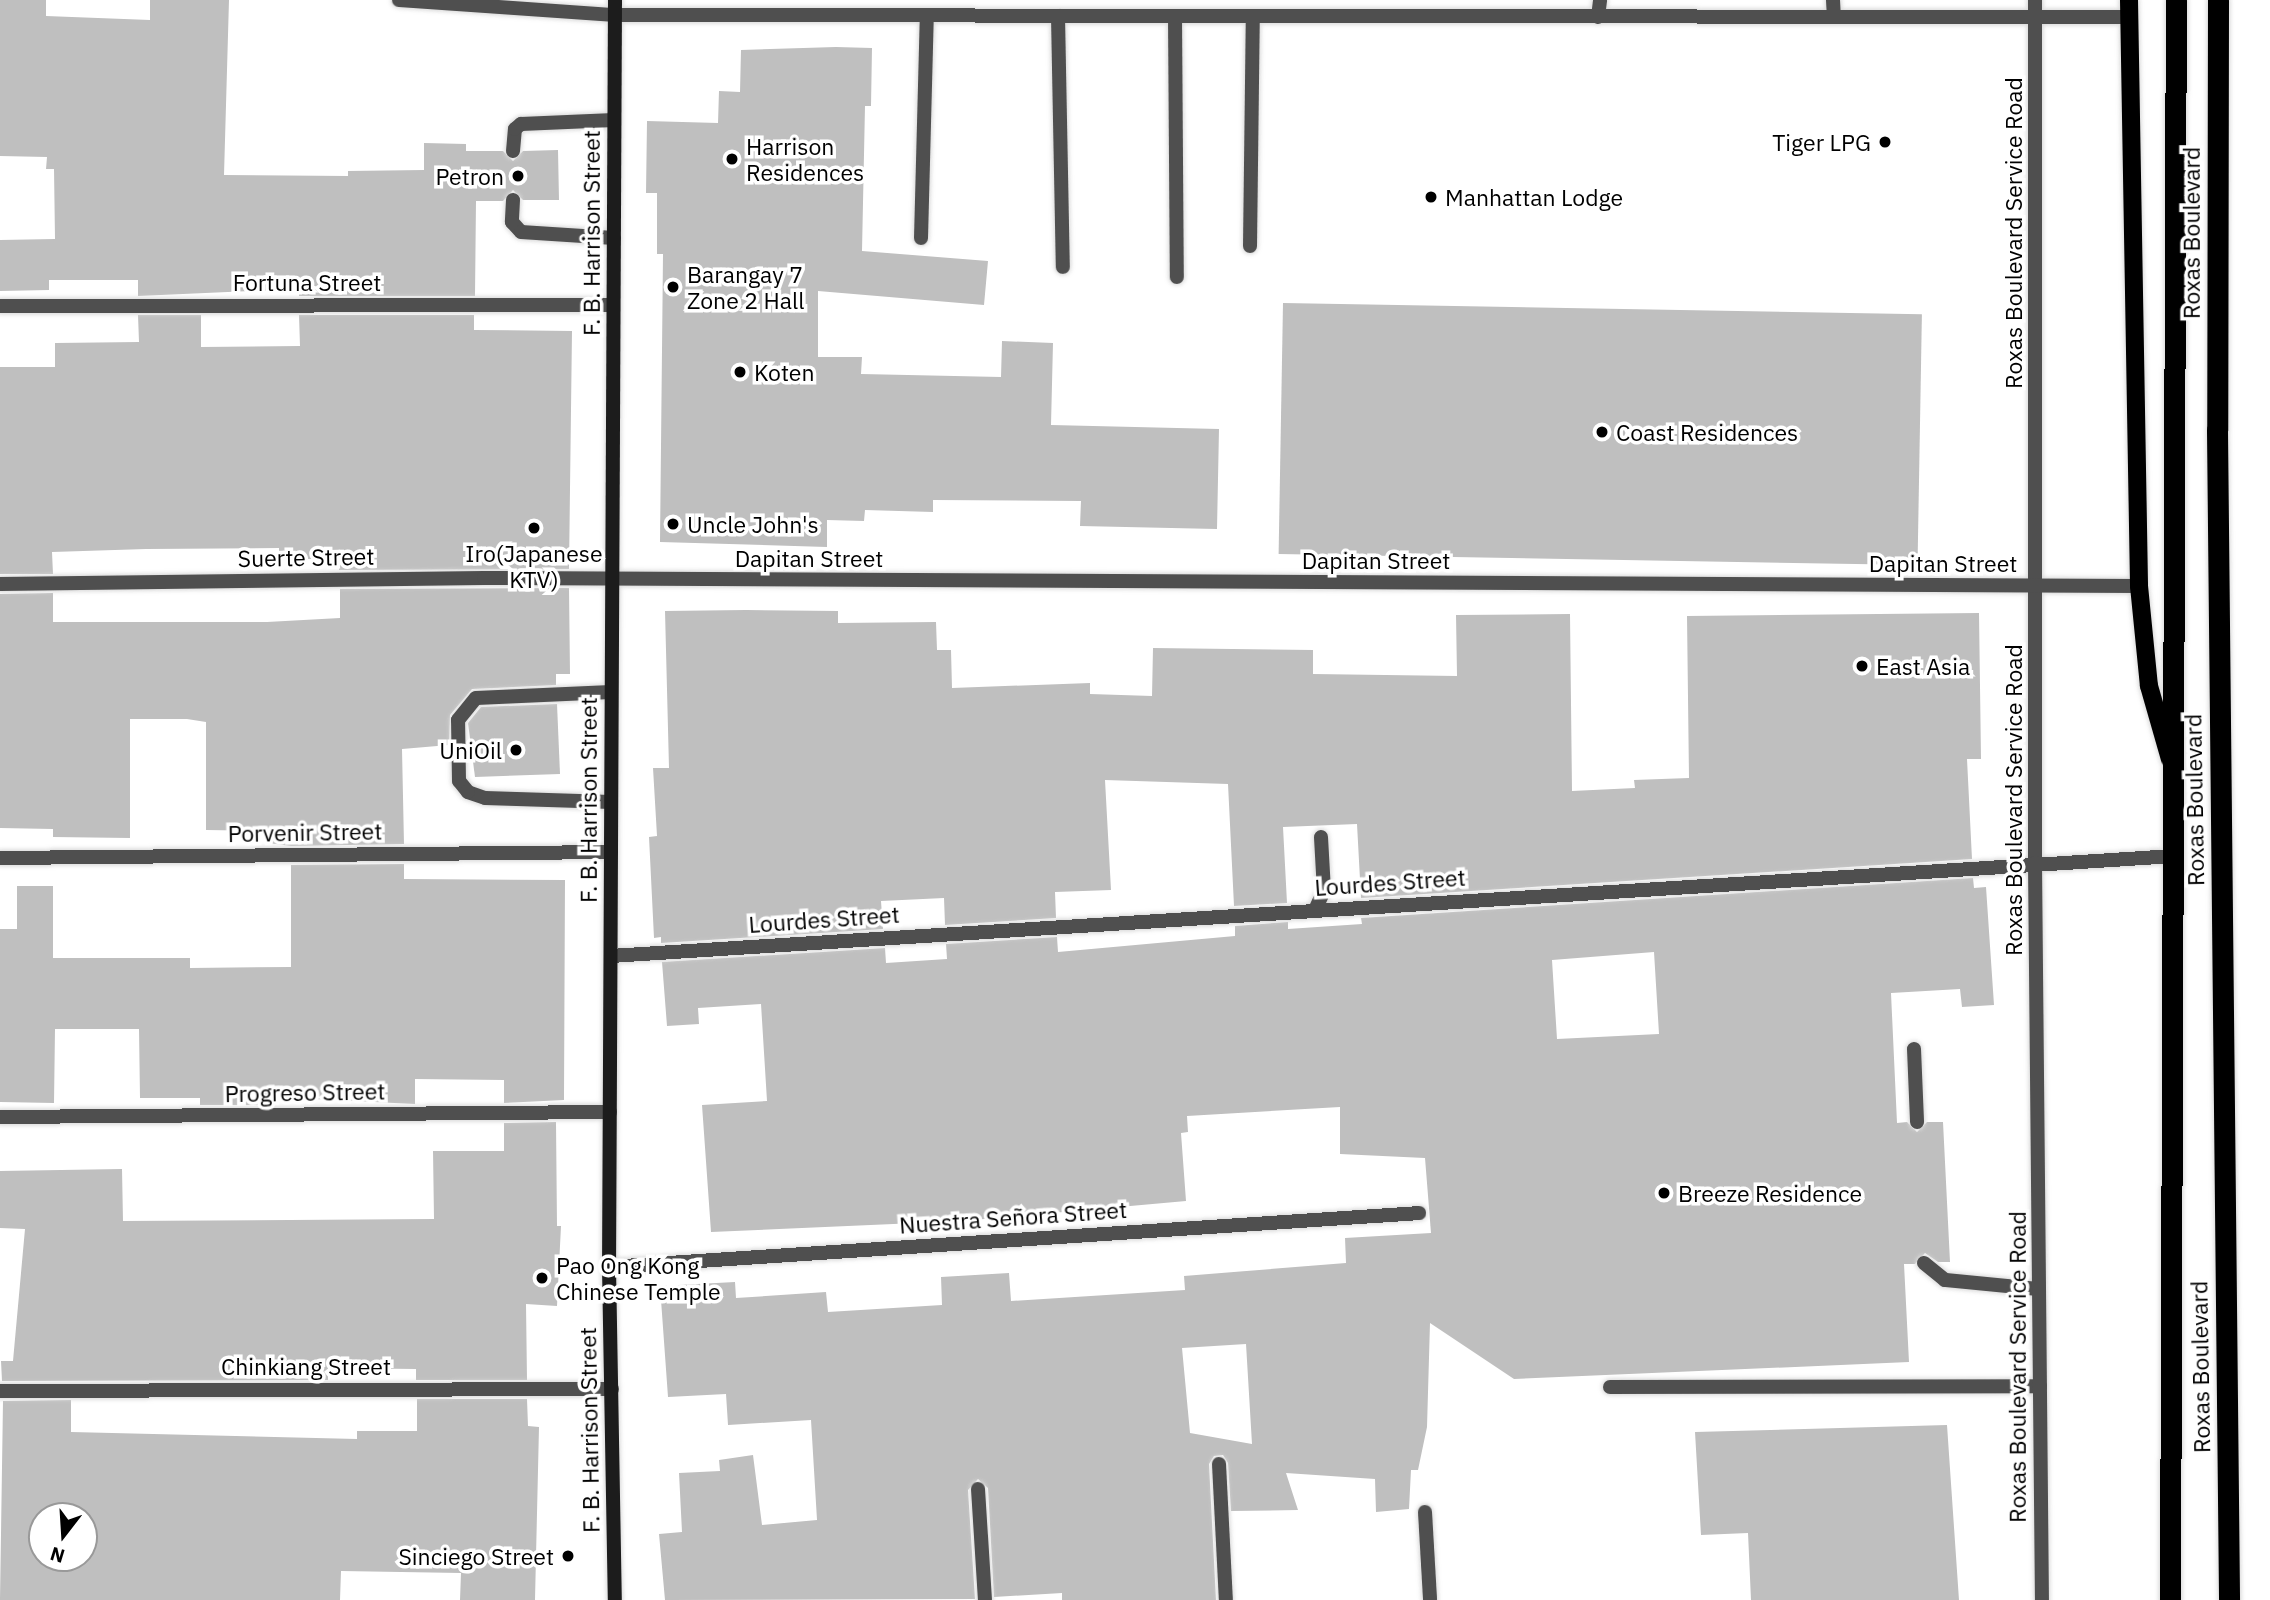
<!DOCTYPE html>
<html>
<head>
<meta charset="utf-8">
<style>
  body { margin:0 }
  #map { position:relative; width:2270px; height:1600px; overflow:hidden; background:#fff; font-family:"IBM Plex Sans",sans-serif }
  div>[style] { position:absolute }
  .building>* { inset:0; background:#bfbfbf; transform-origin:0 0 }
  .roads { filter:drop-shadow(0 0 2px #dbdbdb) drop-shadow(0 0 2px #dbdbdb) }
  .lane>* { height:14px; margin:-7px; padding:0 7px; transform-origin:7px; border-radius:7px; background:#4f4f4f }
  .street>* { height:14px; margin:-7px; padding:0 7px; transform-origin:7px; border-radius:7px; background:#4f4f4f }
  .secondary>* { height:14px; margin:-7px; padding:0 7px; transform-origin:7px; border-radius:7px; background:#1c1c1c }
  .primary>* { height:18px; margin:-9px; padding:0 9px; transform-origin:9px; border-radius:9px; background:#000 }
  .highway>* { height:21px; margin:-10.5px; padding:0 10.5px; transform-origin:10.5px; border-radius:10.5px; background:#000 }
  .dots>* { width:19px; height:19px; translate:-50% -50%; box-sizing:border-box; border:4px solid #fff; border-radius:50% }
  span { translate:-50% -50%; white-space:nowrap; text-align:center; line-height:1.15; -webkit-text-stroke:7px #fff; paint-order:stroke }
  .poi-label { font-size:23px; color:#000 }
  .right { translate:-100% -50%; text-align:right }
  .left { translate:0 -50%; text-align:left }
  .street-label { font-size:23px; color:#000 }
  .north { position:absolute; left:28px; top:1502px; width:70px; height:70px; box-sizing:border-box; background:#fff; border:2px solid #999; border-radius:50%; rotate:197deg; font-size:19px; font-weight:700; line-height:28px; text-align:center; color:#000 }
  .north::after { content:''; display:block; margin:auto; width:24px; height:32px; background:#000; clip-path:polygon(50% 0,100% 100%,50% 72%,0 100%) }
</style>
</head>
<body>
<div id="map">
  <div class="building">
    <i style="clip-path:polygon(0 0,46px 0,46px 16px,150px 20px,150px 0,229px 0,224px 175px,348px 176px,348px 171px,424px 170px,424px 143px,466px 144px,466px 151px,503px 151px,513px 161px,523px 151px,558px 150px,559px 200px,523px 200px,513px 190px,503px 201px,476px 201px,475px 296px,299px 296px,299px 289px,138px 296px,138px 280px,49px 280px,49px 290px,0 291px,0 240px,55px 239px,54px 169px,46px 169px,47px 157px,0 156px)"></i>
    <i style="clip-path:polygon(836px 47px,872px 48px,871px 106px,865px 106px,862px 251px,988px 261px,984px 305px,818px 291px,818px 357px,862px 357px,861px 374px,1001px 377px,1002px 341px,1053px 343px,1051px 425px,1219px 429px,1217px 529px,1080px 526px,1081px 501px,933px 500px,933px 512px,865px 510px,864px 521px,827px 520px,827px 547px,660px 542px,663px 254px,657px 254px,657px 193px,646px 193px,647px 121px,718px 123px,719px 91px,740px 92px,741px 50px)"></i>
    <i style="left:1283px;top:303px;width:639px;height:251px;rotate:1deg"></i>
    <i style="clip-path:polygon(138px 315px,201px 315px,201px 347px,300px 346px,299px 315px,474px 315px,474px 330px,572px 331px,569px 569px,339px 570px,339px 559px,279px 559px,279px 548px,146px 549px,52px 552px,53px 574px,0 574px,0 367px,55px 367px,55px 343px,139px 342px)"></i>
    <i style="clip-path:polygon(569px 588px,570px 674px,556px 674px,556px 685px,472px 689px,450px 715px,449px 745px,402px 749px,404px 844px,291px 846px,268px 843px,268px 831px,206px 830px,206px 722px,187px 719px,130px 719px,130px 838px,53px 837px,53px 829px,0 828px,0 594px,53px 593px,53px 622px,267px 622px,340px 618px,340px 589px)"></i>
    <i style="clip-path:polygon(746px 610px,838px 611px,838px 623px,936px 622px,937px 650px,951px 650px,952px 688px,1090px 683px,1090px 694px,1152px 696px,1153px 648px,1313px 650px,1313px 674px,1457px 676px,1456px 615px,1570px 614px,1572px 791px,1635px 788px,1634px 780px,1689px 778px,1687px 616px,1979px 613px,1981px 759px,1967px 759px,1972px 859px,1361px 898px,1357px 824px,1283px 827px,1287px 903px,1234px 906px,1228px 784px,1105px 780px,1111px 890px,1055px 892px,1056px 918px,945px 925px,944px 898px,881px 901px,883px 929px,661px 943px,661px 937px,654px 938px,649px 837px,657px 836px,653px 768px,669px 768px,665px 611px)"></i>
    <i style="clip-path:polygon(557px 704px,560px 774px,475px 777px,468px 723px,481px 707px)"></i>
    <i style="clip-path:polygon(404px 864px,404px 879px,565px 880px,564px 1100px,504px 1103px,504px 1080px,415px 1079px,415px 1104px,272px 1097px,272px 1105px,200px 1105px,200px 1098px,140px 1098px,139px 1029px,55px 1029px,54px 1103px,0 1102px,0 929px,17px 929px,17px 886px,53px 886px,53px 958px,190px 958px,190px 968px,291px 967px,291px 865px)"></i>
    <i style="clip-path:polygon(evenodd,1973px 878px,1974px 888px,1986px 887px,1994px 1005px,1962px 1007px,1960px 989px,1891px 993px,1897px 1123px,1907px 1122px,1917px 1132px,1927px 1122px,1943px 1122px,1950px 1262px,1938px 1262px,1925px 1253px,1915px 1264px,1904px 1264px,1909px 1362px,1514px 1379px,1430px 1323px,1427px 1427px,1418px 1470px,1411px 1470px,1409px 1509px,1376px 1512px,1375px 1479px,1286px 1473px,1298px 1510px,1231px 1511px,1228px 1463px,1223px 1455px,1214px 1456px,1209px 1464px,1216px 1600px,1062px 1600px,1062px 1593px,994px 1597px,988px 1488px,978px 1479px,968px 1490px,975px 1599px,665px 1600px,659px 1534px,682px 1532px,679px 1473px,720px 1471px,719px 1460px,753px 1455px,762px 1525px,817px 1520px,811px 1420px,728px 1425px,726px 1394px,668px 1397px,660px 1286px,735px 1282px,736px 1298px,826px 1292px,828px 1312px,942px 1305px,941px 1277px,1009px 1273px,1011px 1301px,1185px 1290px,1184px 1276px,1346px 1263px,1345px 1238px,1431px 1233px,1425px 1158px,1340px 1154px,1340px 1107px,1187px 1116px,1188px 1132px,1181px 1133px,1186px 1201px,962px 1221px,711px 1232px,702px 1105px,767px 1101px,761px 1004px,698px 1008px,699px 1024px,667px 1026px,662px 962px,885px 948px,886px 963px,947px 959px,946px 944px,1057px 937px,1058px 952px,1235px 936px,1235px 926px,1288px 922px,1288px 929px,1362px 924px,1361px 918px,1973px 878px,1654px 952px,1659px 1034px,1557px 1039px,1552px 960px,1654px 952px,1973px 878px,1246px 1344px,1252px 1444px,1190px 1433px,1182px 1348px,1246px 1344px)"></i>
    <i style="clip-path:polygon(556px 1122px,557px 1226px,561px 1226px,557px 1306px,526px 1304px,527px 1380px,416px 1380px,416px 1369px,328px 1368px,328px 1380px,2px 1381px,1px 1361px,13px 1361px,25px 1229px,0 1228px,0 1171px,122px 1169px,123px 1221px,434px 1219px,433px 1151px,504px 1151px,504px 1123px)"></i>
    <i style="clip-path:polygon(evenodd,417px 1399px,527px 1399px,528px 1426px,539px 1427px,535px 1600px,460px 1600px,461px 1573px,341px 1571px,340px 1600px,0 1600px,3px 1401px,71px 1400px,71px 1432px,357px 1439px,357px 1431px,417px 1431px,417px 1399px,42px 1516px,84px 1516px,84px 1558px,42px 1558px,42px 1516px)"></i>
    <i style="clip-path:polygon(1947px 1425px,1959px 1600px,1751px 1600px,1748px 1533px,1701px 1535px,1695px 1432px)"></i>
  </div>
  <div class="roads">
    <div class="lane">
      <i style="left:1833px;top:0;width:17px;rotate:87deg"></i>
      <i style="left:1058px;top:16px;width:251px;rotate:88.9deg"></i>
      <i style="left:1175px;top:16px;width:261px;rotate:89.6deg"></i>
      <i style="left:1598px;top:17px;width:17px;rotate:-83deg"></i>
      <i style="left:513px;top:151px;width:22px;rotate:-85deg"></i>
      <i style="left:515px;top:129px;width:8px;rotate:-40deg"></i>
      <i style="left:521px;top:124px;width:93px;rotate:-2.5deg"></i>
      <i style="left:513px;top:200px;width:22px;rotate:93deg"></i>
      <i style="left:512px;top:222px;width:13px;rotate:48deg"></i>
      <i style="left:521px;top:232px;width:93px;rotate:3.7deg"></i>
      <i style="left:921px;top:238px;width:223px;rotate:-88.5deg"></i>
      <i style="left:1250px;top:246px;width:230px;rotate:-89.3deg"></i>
      <i style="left:611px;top:802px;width:126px;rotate:-178.2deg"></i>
      <i style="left:485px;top:798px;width:18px;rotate:-161deg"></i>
      <i style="left:468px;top:792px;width:14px;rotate:-129deg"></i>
      <i style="left:459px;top:781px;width:61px;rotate:-90.9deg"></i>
      <i style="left:458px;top:720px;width:28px;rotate:-51deg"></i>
      <i style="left:476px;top:698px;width:135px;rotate:-2.5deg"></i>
      <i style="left:1315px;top:910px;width:21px;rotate:-65deg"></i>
      <i style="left:1324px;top:891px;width:54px;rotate:-93.2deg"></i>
      <i style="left:1914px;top:1049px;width:73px;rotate:87.6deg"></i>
      <i style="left:1924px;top:1263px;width:27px;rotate:39deg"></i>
      <i style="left:1945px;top:1280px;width:94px;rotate:5.5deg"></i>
      <i style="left:1610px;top:1387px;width:430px;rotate:-0.1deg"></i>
    </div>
    <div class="street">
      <i style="left:399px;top:0;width:217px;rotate:4deg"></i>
      <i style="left:615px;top:15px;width:1514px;rotate:0.08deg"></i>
      <i style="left:2035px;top:0;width:863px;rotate:90deg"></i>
      <i style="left:2035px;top:863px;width:737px;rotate:89.46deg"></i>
      <i style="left:0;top:306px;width:613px;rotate:-0.09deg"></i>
      <i style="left:0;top:584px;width:484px;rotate:-0.7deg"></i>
      <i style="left:484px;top:578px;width:1655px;rotate:0.28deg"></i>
      <i style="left:0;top:858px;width:611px;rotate:-0.56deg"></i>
      <i style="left:611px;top:956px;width:1565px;rotate:-3.66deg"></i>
      <i style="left:0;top:1117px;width:610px;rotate:-0.47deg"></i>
      <i style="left:609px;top:1267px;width:812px;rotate:-3.81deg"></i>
      <i style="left:0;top:1391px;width:612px;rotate:-0.19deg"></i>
      <i style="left:1219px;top:1464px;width:136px;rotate:87.1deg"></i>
      <i style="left:978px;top:1489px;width:111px;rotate:86.4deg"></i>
      <i style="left:1425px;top:1512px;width:88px;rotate:86.7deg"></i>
    </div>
    <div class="secondary">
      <i style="left:615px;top:0;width:1267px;rotate:90.27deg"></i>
      <i style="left:609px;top:1267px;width:333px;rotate:89deg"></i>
    </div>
    <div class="primary">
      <i style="left:2129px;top:0;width:586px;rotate:89.02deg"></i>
      <i style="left:2139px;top:586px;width:100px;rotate:84.3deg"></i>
      <i style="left:2149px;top:686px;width:76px;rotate:74deg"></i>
    </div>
    <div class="highway">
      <i style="left:2218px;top:0;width:430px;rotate:90.1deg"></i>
      <i style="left:2217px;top:430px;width:1170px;rotate:89.41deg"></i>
      <i style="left:2170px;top:1600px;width:1600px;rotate:-89.79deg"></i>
    </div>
  </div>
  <div class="dots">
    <i style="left:1885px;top:142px;background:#000"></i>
    <i style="left:732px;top:159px;background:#000"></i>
    <i style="left:518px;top:176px;background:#000"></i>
    <i style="left:1431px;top:197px;background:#000"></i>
    <i style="left:673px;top:287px;background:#000"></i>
    <i style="left:740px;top:372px;background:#000"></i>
    <i style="left:1602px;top:432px;background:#000"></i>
    <i style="left:673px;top:524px;background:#000"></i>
    <i style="left:534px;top:528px;background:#000"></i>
    <i style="left:1862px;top:666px;background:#000"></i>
    <i style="left:516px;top:750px;background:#000"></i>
    <i style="left:1664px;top:1193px;background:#000"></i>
    <i style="left:542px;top:1278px;background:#000"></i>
    <i style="left:568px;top:1556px;background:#000"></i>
  </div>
  <div class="poi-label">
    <span class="right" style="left:1871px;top:142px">Tiger LPG</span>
    <span class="left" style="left:746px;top:159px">Harrison<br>Residences</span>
    <span class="right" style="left:504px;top:176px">Petron</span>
    <span class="left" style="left:1445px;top:197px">Manhattan Lodge</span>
    <span class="left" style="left:687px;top:287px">Barangay 7<br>Zone 2 Hall</span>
    <span class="left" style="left:754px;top:372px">Koten</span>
    <span class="left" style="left:1616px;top:432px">Coast Residences</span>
    <span class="left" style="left:687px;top:524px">Uncle John's</span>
    <span style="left:534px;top:566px">Iro(Japanese<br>KTV)</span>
    <span class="left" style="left:1876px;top:666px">East Asia</span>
    <span class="right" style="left:502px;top:750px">UniOil</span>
    <span class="left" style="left:1678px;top:1193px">Breeze Residence</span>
    <span class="left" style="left:556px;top:1278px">Pao Ong Kong<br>Chinese Temple</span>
    <span class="right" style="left:554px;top:1556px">Sinciego Street</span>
  </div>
  <div class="street-label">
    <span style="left:591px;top:233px;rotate:-90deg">F. B. Harrison Street</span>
    <span style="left:2013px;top:233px;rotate:-90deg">Roxas Boulevard Service Road</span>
    <span style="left:2191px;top:233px;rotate:-90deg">Roxas Boulevard</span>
    <span style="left:307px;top:282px">Fortuna Street</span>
    <span style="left:306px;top:557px;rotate:-1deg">Suerte Street</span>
    <span style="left:809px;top:558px">Dapitan Street</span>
    <span style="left:1376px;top:560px">Dapitan Street</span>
    <span style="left:1943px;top:563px">Dapitan Street</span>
    <span style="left:588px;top:800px;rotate:-90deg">F. B. Harrison Street</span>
    <span style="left:2013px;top:800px;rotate:-90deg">Roxas Boulevard Service Road</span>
    <span style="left:2194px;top:800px;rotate:-91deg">Roxas Boulevard</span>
    <span style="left:305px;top:832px;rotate:-1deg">Porvenir Street</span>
    <span style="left:1390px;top:882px;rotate:-4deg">Lourdes Street</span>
    <span style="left:824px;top:919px;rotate:-4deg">Lourdes Street</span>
    <span style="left:305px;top:1092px;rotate:-1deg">Progreso Street</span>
    <span style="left:1013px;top:1217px;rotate:-4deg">Nuestra Señora Street</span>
    <span style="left:306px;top:1366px">Chinkiang Street</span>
    <span style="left:2017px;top:1367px;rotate:-90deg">Roxas Boulevard Service Road</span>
    <span style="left:2200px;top:1367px;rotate:-91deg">Roxas Boulevard</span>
    <span style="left:589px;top:1430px;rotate:-91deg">F. B. Harrison Street</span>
  </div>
  <div class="north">N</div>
</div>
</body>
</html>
